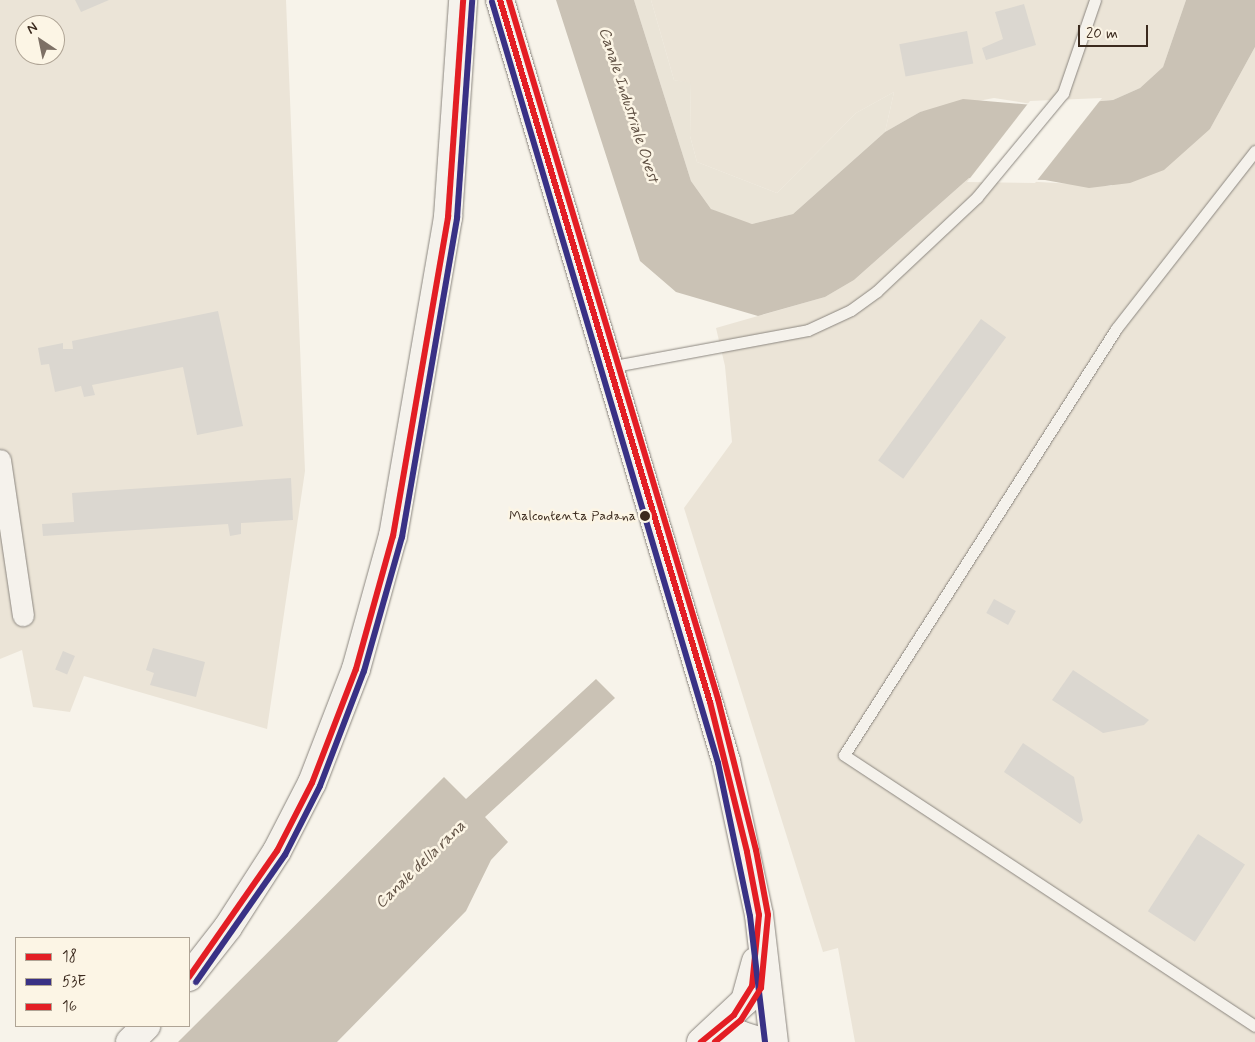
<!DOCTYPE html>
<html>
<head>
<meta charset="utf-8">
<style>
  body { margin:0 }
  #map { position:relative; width:1255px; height:1042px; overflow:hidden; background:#f7f3ea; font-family:Mynerve,sans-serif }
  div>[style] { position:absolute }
  .built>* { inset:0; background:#ebe4d7 }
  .green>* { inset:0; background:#eae4d7 }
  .water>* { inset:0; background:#cac2b5 }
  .pier>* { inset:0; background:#f7f3ea }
  .building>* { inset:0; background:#dbd7d0; transform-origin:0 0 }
  .roads { filter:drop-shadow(0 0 1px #8b867f) drop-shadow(0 0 1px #8b867f) }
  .lane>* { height:11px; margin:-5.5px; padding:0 5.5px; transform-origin:5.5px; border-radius:5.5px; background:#f5f2ec }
  .street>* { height:21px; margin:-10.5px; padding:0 10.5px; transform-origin:10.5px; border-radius:10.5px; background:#f5f2ec }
  .secondary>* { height:28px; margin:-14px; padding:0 14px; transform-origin:14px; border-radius:14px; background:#f5f2ec }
  .bus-1>* { height:6px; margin:-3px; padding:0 3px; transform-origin:3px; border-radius:3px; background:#e31e24 }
  .bus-2>* { height:6px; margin:-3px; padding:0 3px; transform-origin:3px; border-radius:3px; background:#393185 }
  .bus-3>* { height:6px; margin:-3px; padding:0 3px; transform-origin:3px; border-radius:3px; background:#e31e24 }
  .dots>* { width:14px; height:14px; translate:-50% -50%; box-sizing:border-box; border:2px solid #fcf5e5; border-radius:50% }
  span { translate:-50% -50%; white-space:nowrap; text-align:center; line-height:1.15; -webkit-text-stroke:5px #fcf5e5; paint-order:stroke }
  .bus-label { font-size:14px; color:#3b2a1e }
  .right { translate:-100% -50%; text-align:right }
  .water-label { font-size:16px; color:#605144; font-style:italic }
  .legend { position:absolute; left:15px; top:937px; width:175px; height:90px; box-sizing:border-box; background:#fcf5e5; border:1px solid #afa495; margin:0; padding:6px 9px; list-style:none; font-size:15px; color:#3b2a1e }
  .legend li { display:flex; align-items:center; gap:10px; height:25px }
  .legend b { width:25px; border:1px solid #afa495 }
  .north { position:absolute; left:15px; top:15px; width:50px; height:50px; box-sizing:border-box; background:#fcf5e5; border:1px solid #afa495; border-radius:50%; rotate:326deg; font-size:14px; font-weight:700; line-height:20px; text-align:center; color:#3b2a1e }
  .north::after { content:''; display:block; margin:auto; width:18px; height:22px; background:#7d7065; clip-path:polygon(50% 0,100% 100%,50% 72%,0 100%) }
  .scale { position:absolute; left:1078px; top:25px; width:70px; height:22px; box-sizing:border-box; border:2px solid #3b2a1e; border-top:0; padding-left:6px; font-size:15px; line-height:18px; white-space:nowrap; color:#3b2a1e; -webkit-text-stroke:4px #fcf5e5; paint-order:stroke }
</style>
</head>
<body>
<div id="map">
  <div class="built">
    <i style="clip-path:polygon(evenodd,0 0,286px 0,305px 471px,267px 729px,84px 676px,70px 712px,33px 707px,22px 650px,0 659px,0 0,25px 25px,55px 25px,55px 55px,25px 55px,25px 25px)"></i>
    <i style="clip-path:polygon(651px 0,1186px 0,1163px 67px,1140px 88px,1113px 100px,1044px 106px,994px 98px,920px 112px,885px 132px,894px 92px,856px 113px,777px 193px,697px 162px,690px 136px,691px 84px,674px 80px)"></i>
    <i style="clip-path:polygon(1255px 47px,1255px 1042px,855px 1042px,838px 948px,823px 952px,684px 508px,732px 442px,725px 366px,716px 328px,825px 297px,854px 280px,969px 178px,1111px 186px,1210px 129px)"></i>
  </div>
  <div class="green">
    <i style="clip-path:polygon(634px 0,651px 0,674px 80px,691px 83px,690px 136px,697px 162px,777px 193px,856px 113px,894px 92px,885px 132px,793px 214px,752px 224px,729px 219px,711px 209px,691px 181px)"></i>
  </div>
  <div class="water">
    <i style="clip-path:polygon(556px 0,634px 0,691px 181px,711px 209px,752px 224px,793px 214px,885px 132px,920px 112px,963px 99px,1044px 106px,1113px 100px,1140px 88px,1163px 67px,1186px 0,1255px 0,1255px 47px,1210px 129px,1164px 170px,1130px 183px,1089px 188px,1045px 180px,969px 178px,854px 280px,825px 297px,758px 316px,676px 292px,640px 261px)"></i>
    <i style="clip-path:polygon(596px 679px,615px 698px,485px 817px,508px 842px,491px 860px,466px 911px,337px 1042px,178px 1042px,444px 777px,466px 799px)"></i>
  </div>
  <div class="pier">
    <i style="clip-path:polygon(1102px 98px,1035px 183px,967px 182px,1030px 101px)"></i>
  </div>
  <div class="building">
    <i style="clip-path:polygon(75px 0,109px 0,81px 12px)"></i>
    <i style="clip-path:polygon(1024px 4px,1036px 45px,986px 60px,982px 48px,1003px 39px,995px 12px)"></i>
    <i style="left:967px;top:31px;width:33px;height:69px;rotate:79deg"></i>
    <i style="clip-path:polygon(218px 311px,243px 426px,197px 435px,183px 367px,92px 385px,95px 395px,84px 397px,81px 386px,55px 392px,49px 364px,41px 365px,38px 348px,63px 343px,63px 349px,73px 349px,72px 341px)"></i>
    <i style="left:981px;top:319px;width:31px;height:175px;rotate:36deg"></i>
    <i style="clip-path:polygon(291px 478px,293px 520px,241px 523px,241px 534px,230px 536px,228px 524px,43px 536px,42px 524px,74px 522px,72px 493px)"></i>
    <i style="left:994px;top:599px;width:25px;height:16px;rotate:29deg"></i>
    <i style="clip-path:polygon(153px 648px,205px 662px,196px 697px,150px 685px,154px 673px,146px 670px)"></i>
    <i style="left:63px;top:651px;width:13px;height:20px;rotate:23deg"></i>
    <i style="clip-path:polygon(1073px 670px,1149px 720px,1144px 725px,1103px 733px,1052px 700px)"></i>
    <i style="clip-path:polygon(1023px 743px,1074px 777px,1083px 820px,1080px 824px,1004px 772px)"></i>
    <i style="left:1198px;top:834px;width:56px;height:92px;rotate:33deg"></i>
  </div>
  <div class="roads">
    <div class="lane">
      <i style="left:1255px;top:151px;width:226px;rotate:128deg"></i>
      <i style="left:1116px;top:329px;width:505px;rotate:122.56deg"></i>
      <i style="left:844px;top:755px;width:492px;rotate:33.4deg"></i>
      <i style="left:609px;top:367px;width:202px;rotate:-10.5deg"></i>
      <i style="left:808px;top:330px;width:47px;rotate:-24.9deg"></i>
      <i style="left:851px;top:310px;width:32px;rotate:-36deg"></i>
      <i style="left:877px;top:291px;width:137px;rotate:-43.2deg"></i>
      <i style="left:977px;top:197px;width:135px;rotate:-50.4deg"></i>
      <i style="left:1063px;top:93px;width:98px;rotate:-71deg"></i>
    </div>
    <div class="street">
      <i style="left:0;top:460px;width:157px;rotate:81.6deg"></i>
    </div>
    <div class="secondary">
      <i style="left:500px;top:0;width:794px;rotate:73.46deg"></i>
      <i style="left:726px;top:761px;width:157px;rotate:77.9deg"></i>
      <i style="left:759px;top:915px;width:128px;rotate:83.3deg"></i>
      <i style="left:189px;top:977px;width:63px;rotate:-52deg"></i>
      <i style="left:228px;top:927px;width:90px;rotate:-57.2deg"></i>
      <i style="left:277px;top:851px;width:76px;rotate:-62.8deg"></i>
      <i style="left:312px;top:783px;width:122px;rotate:-68.9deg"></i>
      <i style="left:356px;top:669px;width:138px;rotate:-74.5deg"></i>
      <i style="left:393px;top:536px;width:324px;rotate:-80.2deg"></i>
      <i style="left:448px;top:217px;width:218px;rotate:-86deg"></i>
      <i style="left:130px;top:1042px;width:23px;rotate:-45deg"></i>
      <i style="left:701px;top:1042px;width:60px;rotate:-43deg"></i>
      <i style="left:745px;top:1001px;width:41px;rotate:-74.6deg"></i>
      <i style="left:704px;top:1042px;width:37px;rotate:-11deg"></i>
      <i style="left:740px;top:1035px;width:23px;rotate:18deg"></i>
    </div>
  </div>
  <div class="bus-1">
    <i style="left:500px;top:0;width:733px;rotate:73.35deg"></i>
    <i style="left:710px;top:702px;width:154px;rotate:76.1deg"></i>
    <i style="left:747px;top:852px;width:64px;rotate:79.2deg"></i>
    <i style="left:759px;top:915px;width:71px;rotate:95.6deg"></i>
    <i style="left:752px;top:986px;width:34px;rotate:122deg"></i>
    <i style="left:734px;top:1015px;width:43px;rotate:140.7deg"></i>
    <i style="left:189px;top:977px;width:154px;rotate:-55.1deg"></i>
    <i style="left:277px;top:851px;width:76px;rotate:-62.8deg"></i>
    <i style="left:312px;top:783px;width:122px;rotate:-68.9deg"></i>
    <i style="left:356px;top:669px;width:138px;rotate:-74.5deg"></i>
    <i style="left:393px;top:536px;width:324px;rotate:-80.2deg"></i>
    <i style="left:448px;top:217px;width:218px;rotate:-86deg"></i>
  </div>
  <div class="bus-2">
    <i style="left:492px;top:2px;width:794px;rotate:73.46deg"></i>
    <i style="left:718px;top:763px;width:156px;rotate:78.2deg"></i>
    <i style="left:750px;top:916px;width:127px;rotate:83.2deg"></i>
    <i style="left:196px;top:982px;width:155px;rotate:-55deg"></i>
    <i style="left:285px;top:855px;width:77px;rotate:-63.1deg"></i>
    <i style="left:320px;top:786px;width:123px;rotate:-69.1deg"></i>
    <i style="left:364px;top:671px;width:139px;rotate:-74.2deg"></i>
    <i style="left:402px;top:537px;width:324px;rotate:-80.2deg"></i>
    <i style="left:457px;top:218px;width:218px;rotate:-86deg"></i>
  </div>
  <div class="bus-3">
    <i style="left:509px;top:0;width:730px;rotate:73.35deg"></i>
    <i style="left:718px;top:699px;width:156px;rotate:75.9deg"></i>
    <i style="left:756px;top:850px;width:66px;rotate:79.5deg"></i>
    <i style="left:768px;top:915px;width:73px;rotate:95.5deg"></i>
    <i style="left:761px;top:988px;width:38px;rotate:122deg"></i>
    <i style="left:741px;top:1020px;width:34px;rotate:140deg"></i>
  </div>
  <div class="dots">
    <i style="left:645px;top:516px;background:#3b2a1e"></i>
  </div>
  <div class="bus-label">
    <span class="right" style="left:636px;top:516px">Malcontenta Padana</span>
  </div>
  <div class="water-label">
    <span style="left:628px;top:105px;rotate:72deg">Canale Industriale Ovest</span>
    <span style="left:421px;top:865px;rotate:-44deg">Canale della rana</span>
  </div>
  <ul class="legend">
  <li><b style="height:6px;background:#e31e24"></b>18</li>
  <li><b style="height:6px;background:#393185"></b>53E</li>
  <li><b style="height:6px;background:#e31e24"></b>16</li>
  </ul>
  <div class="north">N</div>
  <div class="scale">20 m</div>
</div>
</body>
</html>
